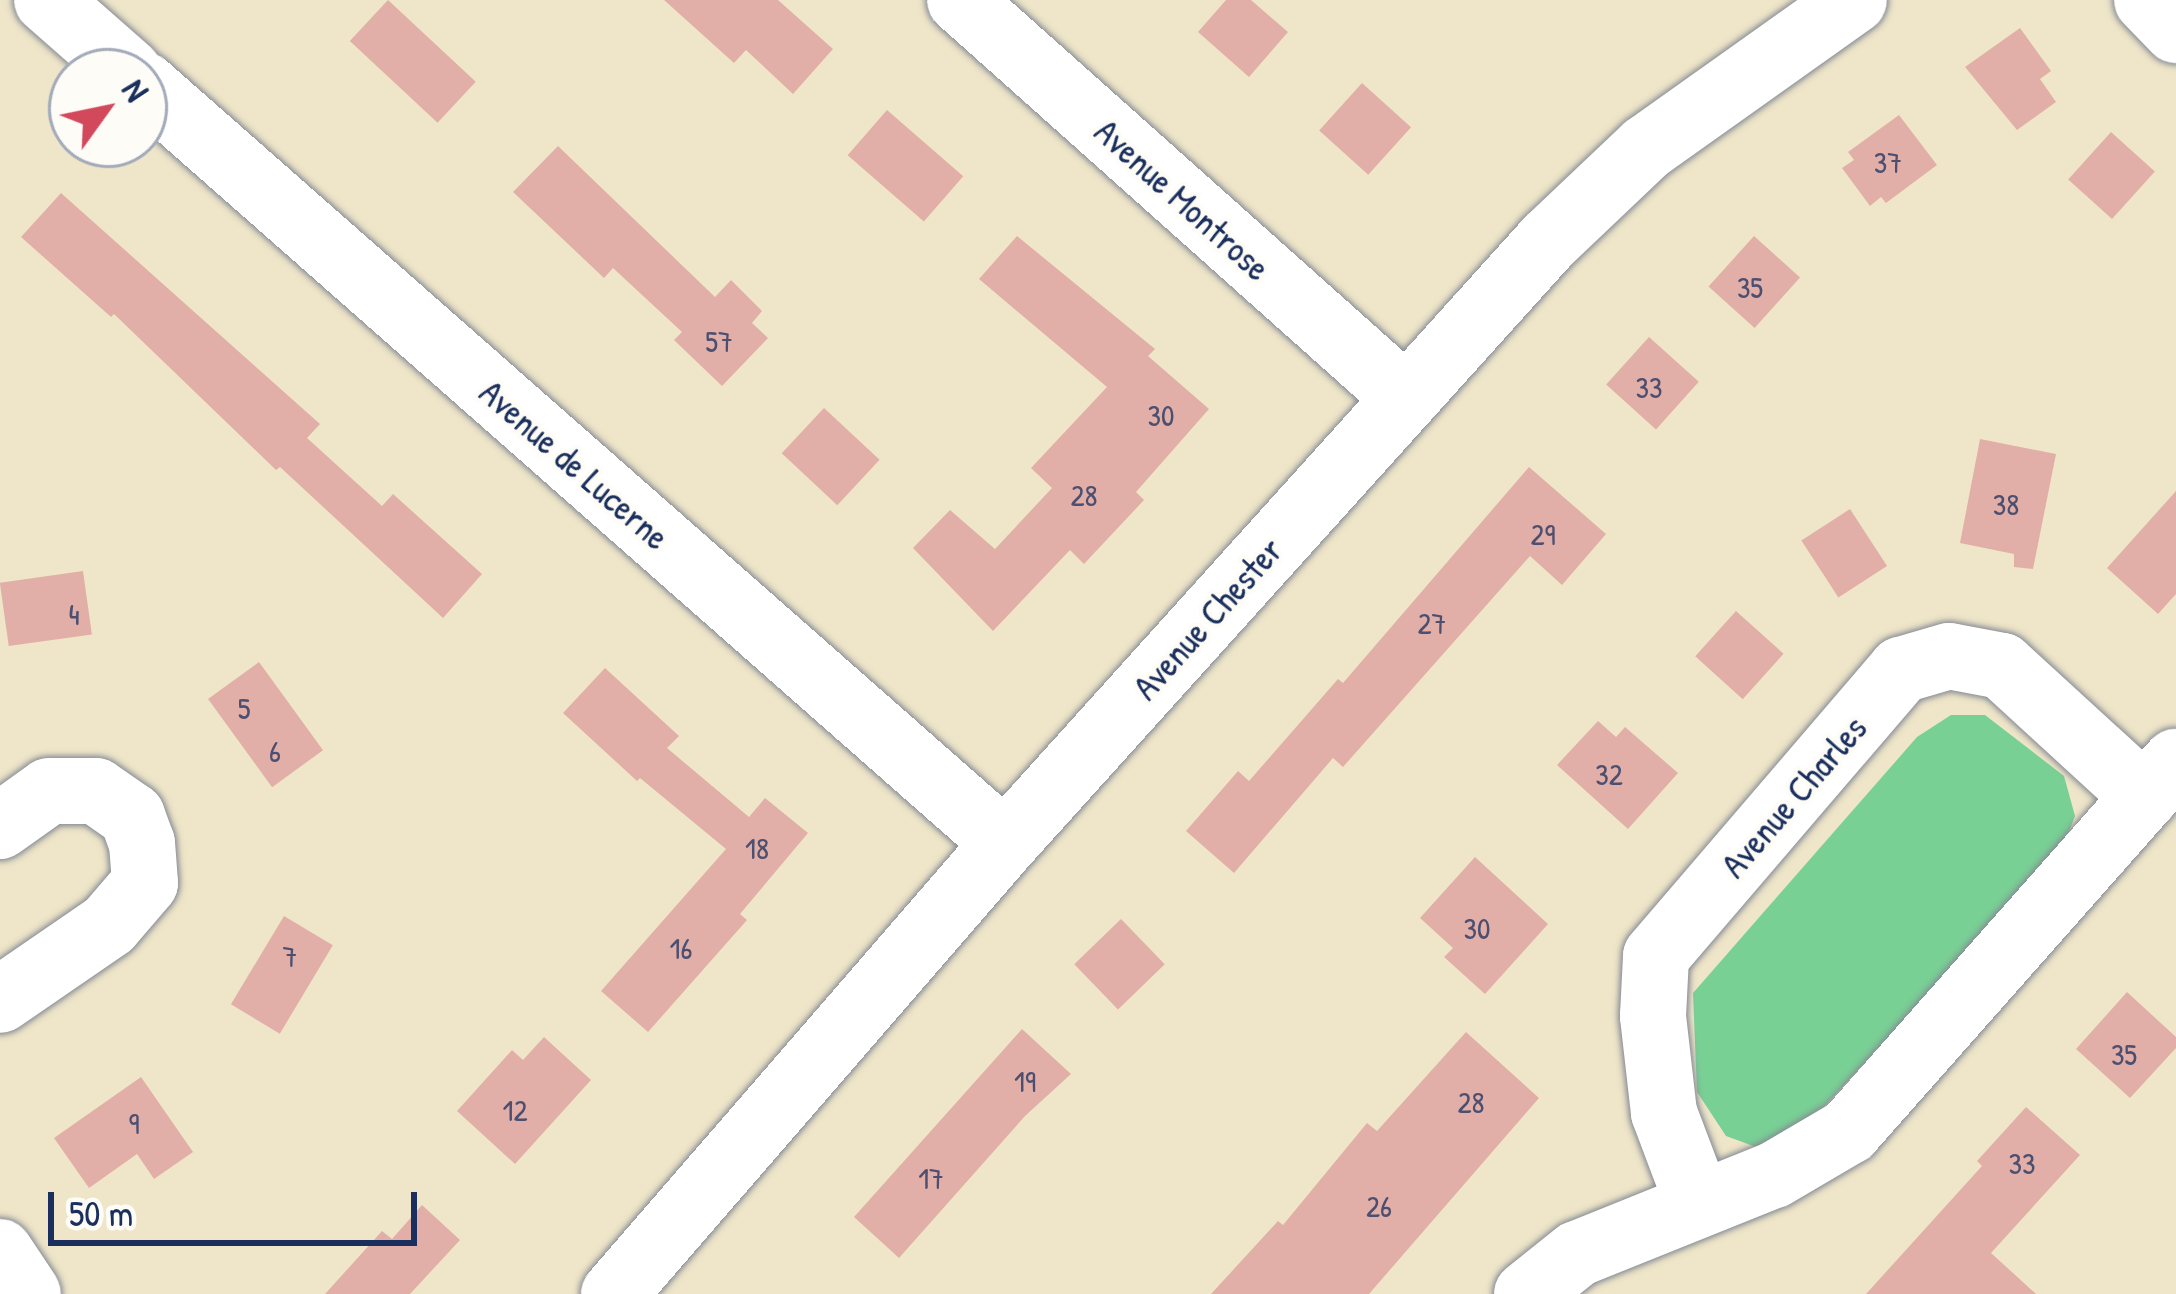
<!DOCTYPE html>
<html>
<head>
<meta charset="utf-8">
<style>
  body { margin:0 }
  #map { position:relative; width:2176px; height:1294px; overflow:hidden; background:#efe6c9; font-family:"Patrick Hand",sans-serif }
  div>[style] { position:absolute }
  .green>* { inset:0; background:#79d095 }
  .building>* { inset:0; background:#e2afa8; transform-origin:0 0 }
  .roads { filter:drop-shadow(0 0 3px #858a94) drop-shadow(0 0 3px #858a94) }
  .minor>* { height:66px; margin:-33px; padding:0 33px; transform-origin:33px; border-radius:33px; background:#fff }
  span { translate:-50% -50%; white-space:nowrap; text-align:center; line-height:1.15; -webkit-text-stroke:9px #fdfcf7; paint-order:stroke }
  .number-label { font-size:30px; color:#4d4f70 }
  .number-label span { -webkit-text-stroke-width:0 }
  .street-label { font-size:36px; color:#1b2f5e }
  .north { position:absolute; left:48px; top:48px; width:120px; height:120px; box-sizing:border-box; background:#fdfcf7; border:3px solid #a3aaba; border-radius:50%; rotate:57deg; font-size:33px; font-weight:700; line-height:48px; text-align:center; color:#1b2f5e }
  .north::after { content:''; display:block; margin:auto; width:42px; height:54px; background:#d1495b; clip-path:polygon(50% 0,100% 100%,50% 72%,0 100%) }
  .scale { position:absolute; left:48px; top:1192px; width:369px; height:54px; box-sizing:border-box; border:6px solid #1b2f5e; border-top:0; padding-left:15px; font-size:36px; line-height:42px; white-space:nowrap; color:#1b2f5e; -webkit-text-stroke:9px #fdfcf7; paint-order:stroke }
</style>
</head>
<body>
<div id="map">
  <div class="green">
    <i style="clip-path:polygon(1951px 715px,1985px 715px,2064px 776px,2075px 816px,2061px 852px,1791px 1142px,1756px 1147px,1726px 1136px,1697px 1092px,1693px 993px,1917px 737px)"></i>
  </div>
  <div class="building">
    <i style="left:388px;top:0;width:120px;height:56px;rotate:43deg"></i>
    <i style="clip-path:polygon(664px 0,778px 0,833px 49px,793px 94px,746px 50px,734px 63px)"></i>
    <i style="clip-path:polygon(1226px 0,1251px 0,1288px 32px,1249px 77px,1198px 32px)"></i>
    <i style="clip-path:polygon(2020px 28px,2051px 71px,2040px 79px,2056px 102px,2017px 130px,1965px 67px)"></i>
    <i style="left:1362px;top:83px;width:66px;height:64px;rotate:42deg"></i>
    <i style="left:887px;top:110px;width:101px;height:60px;rotate:41deg"></i>
    <i style="clip-path:polygon(1899px 115px,1937px 165px,1886px 203px,1881px 197px,1870px 206px,1842px 168px,1854px 160px,1848px 152px)"></i>
    <i style="left:2111px;top:132px;width:59px;height:64px;rotate:42deg"></i>
    <i style="clip-path:polygon(558px 146px,715px 297px,731px 280px,762px 311px,752px 323px,768px 338px,722px 386px,674px 340px,682px 332px,613px 268px,604px 278px,513px 192px)"></i>
    <i style="clip-path:polygon(61px 193px,320px 424px,307px 438px,382px 506px,393px 494px,482px 574px,443px 618px,280px 467px,276px 470px,114px 314px,111px 317px,21px 237px)"></i>
    <i style="clip-path:polygon(1017px 236px,1155px 349px,1148px 356px,1209px 409px,1136px 492px,1144px 500px,1084px 564px,1070px 550px,993px 631px,913px 548px,950px 510px,995px 549px,1052px 488px,1031px 468px,1107px 387px,979px 279px)"></i>
    <i style="left:1754px;top:236px;width:62px;height:68px;rotate:42deg"></i>
    <i style="left:1649px;top:337px;width:67px;height:64px;rotate:42deg"></i>
    <i style="left:824px;top:408px;width:76px;height:62px;rotate:43deg"></i>
    <i style="clip-path:polygon(1980px 439px,2056px 454px,2033px 569px,2014px 567px,2014px 554px,1960px 543px)"></i>
    <i style="clip-path:polygon(1529px 467px,1606px 534px,1562px 585px,1530px 556px,1343px 767px,1333px 758px,1234px 873px,1186px 831px,1238px 771px,1249px 781px,1338px 679px,1343px 683px)"></i>
    <i style="clip-path:polygon(2176px 491px,2176px 594px,2158px 614px,2107px 568px)"></i>
    <i style="left:1850px;top:509px;width:68px;height:58px;rotate:57deg"></i>
    <i style="left:83px;top:571px;width:64px;height:84px;rotate:82deg"></i>
    <i style="left:1736px;top:611px;width:64px;height:61px;rotate:42deg"></i>
    <i style="left:259px;top:662px;width:109px;height:63px;rotate:54deg"></i>
    <i style="clip-path:polygon(605px 668px,679px 736px,667px 748px,749px 817px,765px 798px,808px 833px,740px 914px,747px 920px,648px 1032px,601px 991px,726px 849px,640px 778px,637px 781px,563px 713px)"></i>
    <i style="clip-path:polygon(1598px 721px,1616px 737px,1625px 727px,1678px 773px,1628px 829px,1557px 765px)"></i>
    <i style="clip-path:polygon(1475px 857px,1548px 924px,1485px 994px,1444px 957px,1453px 948px,1420px 918px)"></i>
    <i style="left:284px;top:916px;width:57px;height:103px;rotate:31deg"></i>
    <i style="left:1121px;top:919px;width:63px;height:65px;rotate:46deg"></i>
    <i style="clip-path:polygon(2127px 992px,2176px 1037px,2176px 1048px,2130px 1098px,2076px 1049px)"></i>
    <i style="clip-path:polygon(1022px 1029px,1071px 1074px,1025px 1116px,899px 1258px,854px 1217px)"></i>
    <i style="clip-path:polygon(1466px 1032px,1539px 1098px,1369px 1294px,1211px 1294px,1278px 1221px,1283px 1225px,1367px 1123px,1377px 1131px)"></i>
    <i style="clip-path:polygon(544px 1037px,591px 1080px,515px 1164px,457px 1111px,512px 1050px,523px 1060px)"></i>
    <i style="clip-path:polygon(141px 1077px,193px 1152px,154px 1179px,137px 1154px,89px 1188px,54px 1138px)"></i>
    <i style="clip-path:polygon(2026px 1107px,2080px 1155px,1991px 1253px,2036px 1294px,1866px 1294px,1982px 1166px,1977px 1161px)"></i>
    <i style="clip-path:polygon(422px 1205px,460px 1240px,410px 1294px,325px 1294px,382px 1231px,392px 1239px)"></i>
  </div>
  <div class="roads">
    <div class="minor">
      <i style="left:47px;top:0;width:109px;rotate:41.3deg"></i>
      <i style="left:960px;top:0;width:596px;rotate:41.74deg"></i>
      <i style="left:2147px;top:0;width:42px;rotate:46deg"></i>
      <i style="left:144px;top:85px;width:1147px;rotate:41.36deg"></i>
      <i style="left:0;top:826px;width:60px;rotate:-35.5deg"></i>
      <i style="left:49px;top:791px;width:47px"></i>
      <i style="left:96px;top:791px;width:44px;rotate:34.8deg"></i>
      <i style="left:132px;top:816px;width:29px;rotate:70deg"></i>
      <i style="left:142px;top:843px;width:40px;rotate:85.7deg"></i>
      <i style="left:145px;top:883px;width:55px;rotate:130.6deg"></i>
      <i style="left:109px;top:925px;width:132px;rotate:145.5deg"></i>
      <i style="left:1698px;top:1203px;width:96px;rotate:-110.7deg"></i>
      <i style="left:1664px;top:1113px;width:98px;rotate:-96.5deg"></i>
      <i style="left:1653px;top:1016px;width:60px;rotate:-87.1deg"></i>
      <i style="left:1656px;top:956px;width:377px;rotate:-49.4deg"></i>
      <i style="left:1901px;top:670px;width:50px;rotate:-16.3deg"></i>
      <i style="left:1949px;top:656px;width:54px;rotate:10.7deg"></i>
      <i style="left:2002px;top:666px;width:194px;rotate:42.5deg"></i>
      <i style="left:0;top:1252px;width:50px;rotate:56.3deg"></i>
      <i style="left:614px;top:1294px;width:597px;rotate:-49.08deg"></i>
      <i style="left:1005px;top:843px;width:811px;rotate:-47.95deg"></i>
      <i style="left:1548px;top:241px;width:135px;rotate:-43.5deg"></i>
      <i style="left:1646px;top:148px;width:255px;rotate:-35.4deg"></i>
      <i style="left:1527px;top:1294px;width:64px;rotate:-38.7deg"></i>
      <i style="left:1577px;top:1254px;width:212px;rotate:-21.9deg"></i>
      <i style="left:1774px;top:1175px;width:87px;rotate:-30.4deg"></i>
      <i style="left:1849px;top:1131px;width:493px;rotate:-48.5deg"></i>
    </div>
  </div>
  <div class="number-label">
    <span style="left:1888px;top:162px">37</span>
    <span style="left:1750px;top:287px">35</span>
    <span style="left:719px;top:341px">57</span>
    <span style="left:1649px;top:387px">33</span>
    <span style="left:1161px;top:415px">30</span>
    <span style="left:1084px;top:495px">28</span>
    <span style="left:2006px;top:504px">38</span>
    <span style="left:1543px;top:534px">29</span>
    <span style="left:74px;top:614px">4</span>
    <span style="left:1432px;top:623px">27</span>
    <span style="left:244px;top:708px">5</span>
    <span style="left:275px;top:751px">6</span>
    <span style="left:1609px;top:774px">32</span>
    <span style="left:757px;top:848px">18</span>
    <span style="left:1477px;top:928px">30</span>
    <span style="left:681px;top:948px">16</span>
    <span style="left:290px;top:956px">7</span>
    <span style="left:2124px;top:1054px">35</span>
    <span style="left:1025px;top:1081px">19</span>
    <span style="left:1471px;top:1102px">28</span>
    <span style="left:515px;top:1110px">12</span>
    <span style="left:134px;top:1123px">9</span>
    <span style="left:2022px;top:1163px">33</span>
    <span style="left:931px;top:1178px">17</span>
    <span style="left:1379px;top:1206px">26</span>
  </div>
  <div class="street-label">
    <span style="left:1183px;top:199px;rotate:42deg">Avenue Montrose</span>
    <span style="left:575px;top:464px;rotate:41deg">Avenue de Lucerne</span>
    <span style="left:1207px;top:618px;rotate:-48deg">Avenue Chester</span>
    <span style="left:1793px;top:796px;rotate:-49deg">Avenue Charles</span>
  </div>
  <div class="north">N</div>
  <div class="scale">50 m</div>
</div>
</body>
</html>
